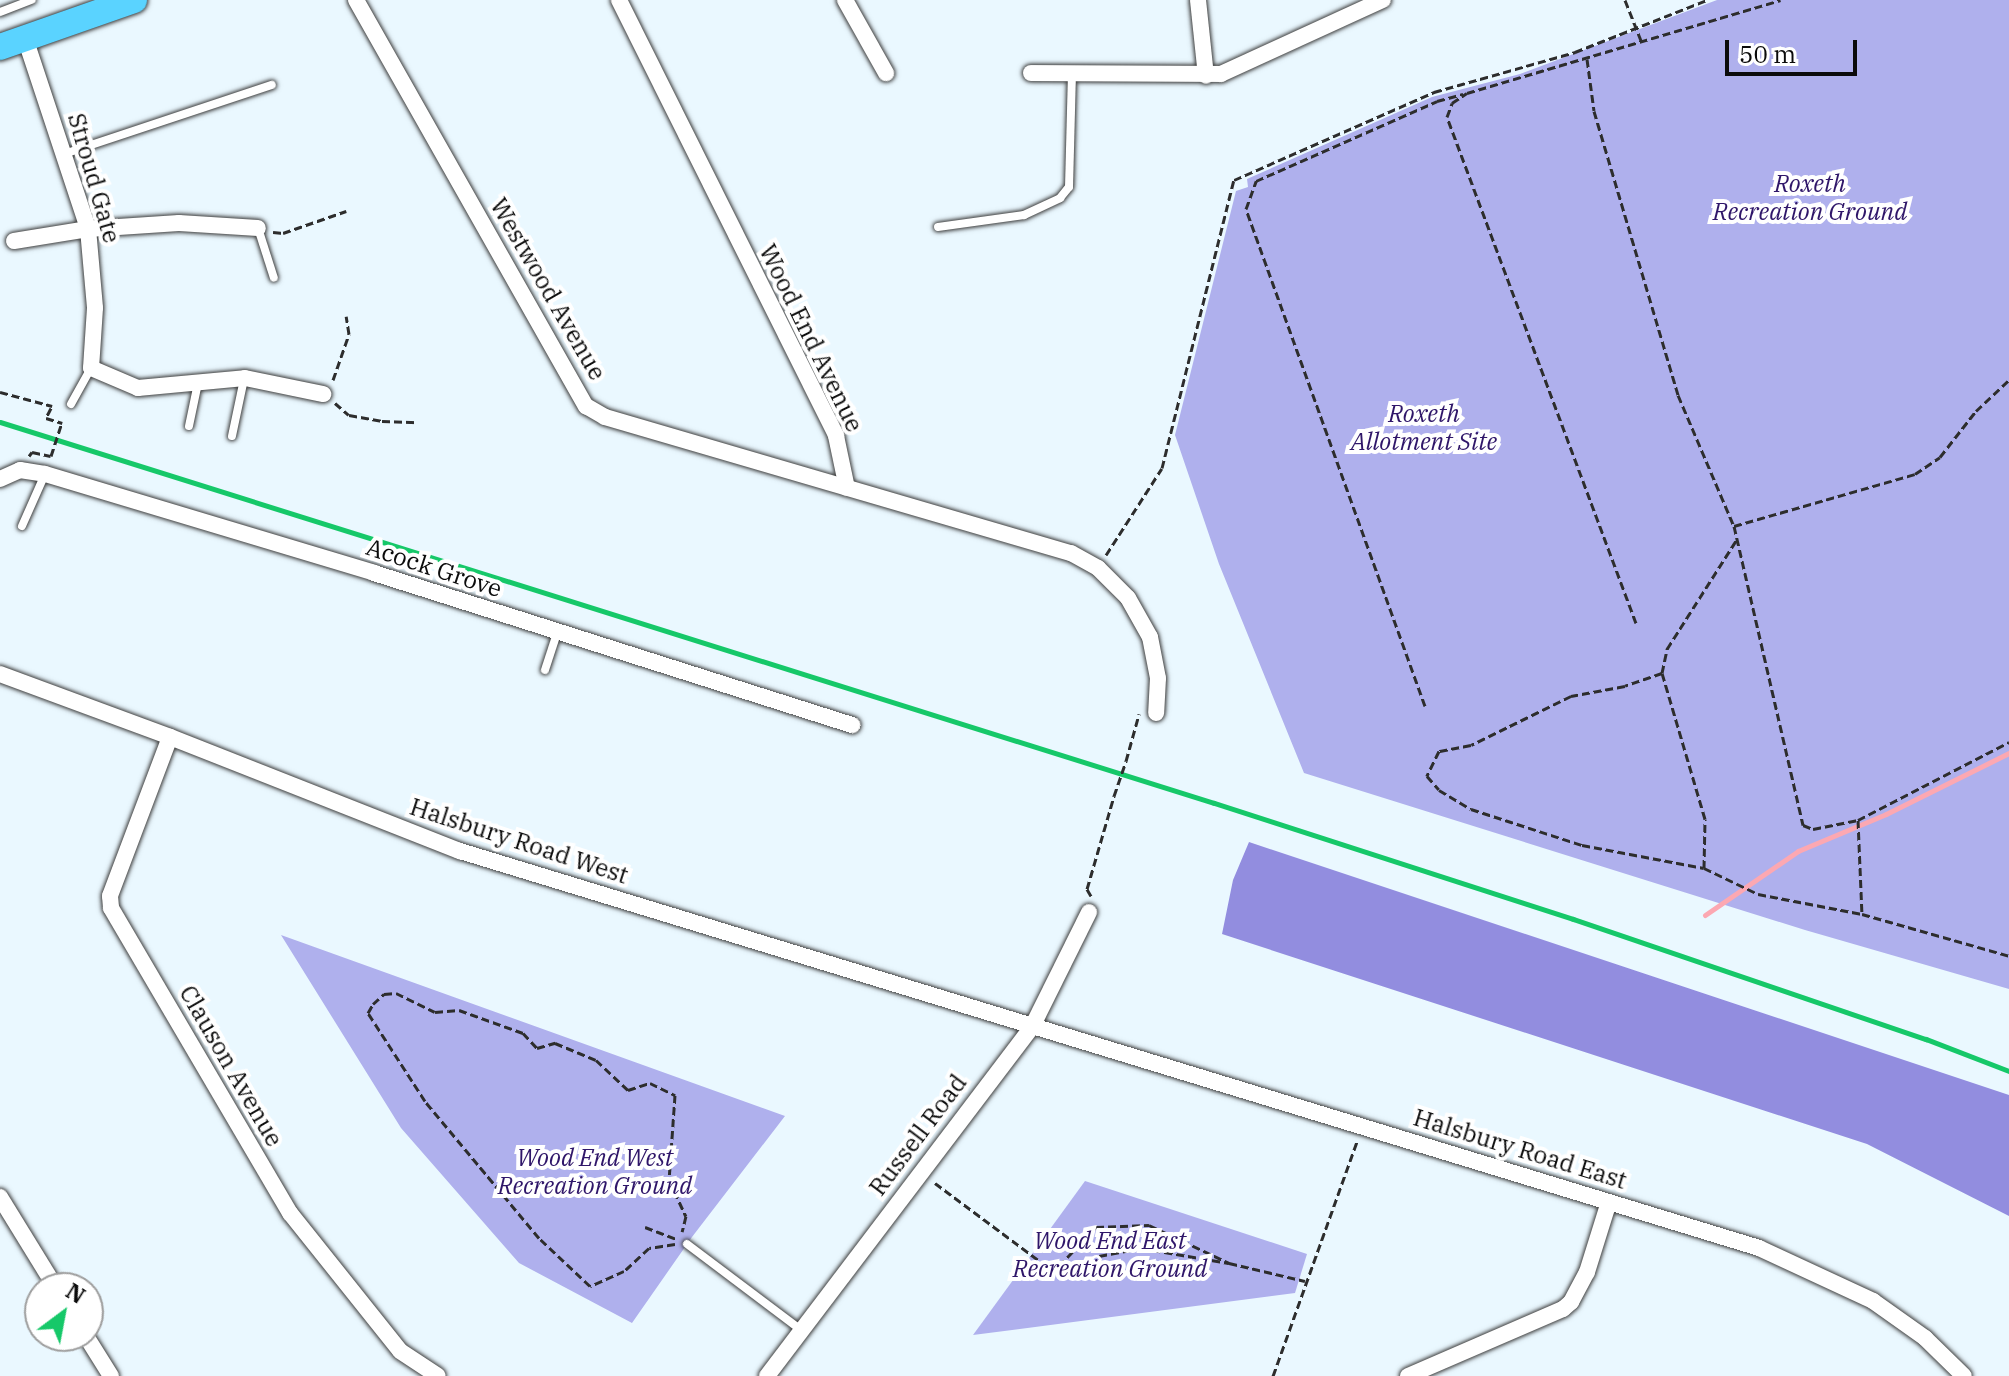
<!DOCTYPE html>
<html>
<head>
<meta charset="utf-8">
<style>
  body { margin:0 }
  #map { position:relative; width:2009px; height:1376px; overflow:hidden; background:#eaf8ff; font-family:"IBM Plex Serif",serif }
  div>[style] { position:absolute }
  .green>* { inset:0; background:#afb0ed }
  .forest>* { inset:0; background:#928ddf }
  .stream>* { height:5px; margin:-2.5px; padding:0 2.5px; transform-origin:2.5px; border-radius:2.5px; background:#fca8b2 }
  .path>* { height:3px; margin-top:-1.5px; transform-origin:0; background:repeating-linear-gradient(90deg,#2d2d2d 0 8px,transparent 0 12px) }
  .roads { filter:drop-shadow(0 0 2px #3e3e3e) drop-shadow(0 0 2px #3e3e3e) }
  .lane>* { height:8px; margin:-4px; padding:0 4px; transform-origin:4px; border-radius:4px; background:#fff }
  .street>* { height:16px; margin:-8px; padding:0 8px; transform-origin:8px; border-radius:8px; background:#fff }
  .primary>* { height:26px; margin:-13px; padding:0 13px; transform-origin:13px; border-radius:13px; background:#5ad3ff }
  .rail>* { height:5px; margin:-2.5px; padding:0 2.5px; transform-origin:2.5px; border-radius:2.5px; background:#16c869 }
  .path-bridge>* { height:3px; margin-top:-1.5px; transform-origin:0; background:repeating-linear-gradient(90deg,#2d2d2d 0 8px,transparent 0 12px) }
  span { translate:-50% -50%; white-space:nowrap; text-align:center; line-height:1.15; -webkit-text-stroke:8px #fff; paint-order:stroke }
  .street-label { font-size:24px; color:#0b0b0b }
  .park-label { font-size:24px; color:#2f1669; font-style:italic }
  .north { position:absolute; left:24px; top:1272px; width:80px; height:80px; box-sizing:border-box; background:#fff; border:2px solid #9d9d9d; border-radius:50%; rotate:32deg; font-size:22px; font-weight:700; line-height:32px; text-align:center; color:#0b0b0b }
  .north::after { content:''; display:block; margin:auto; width:28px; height:36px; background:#16c869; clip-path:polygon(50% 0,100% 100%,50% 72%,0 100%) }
  .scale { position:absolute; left:1725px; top:40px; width:132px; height:36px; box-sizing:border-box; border:4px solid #0b0b0b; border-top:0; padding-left:10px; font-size:24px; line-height:28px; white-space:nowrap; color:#0b0b0b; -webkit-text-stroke:6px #fff; paint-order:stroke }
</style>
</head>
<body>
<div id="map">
  <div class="green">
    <i style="clip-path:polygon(1717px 0,2009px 0,2009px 989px,1805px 930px,1304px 773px,1219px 564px,1175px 435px,1236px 191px,1248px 187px,1247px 179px,1432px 97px,1520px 74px)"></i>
    <i style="clip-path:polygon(281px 935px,785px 1116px,692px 1237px,632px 1323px,519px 1263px,401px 1128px)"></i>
    <i style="clip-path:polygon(1085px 1181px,1307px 1254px,1295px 1293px,973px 1335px)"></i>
  </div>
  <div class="forest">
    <i style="clip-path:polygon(1249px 842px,2009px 1095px,2009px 1216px,1867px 1144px,1222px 934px,1233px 880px)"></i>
  </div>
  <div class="stream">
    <i style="left:1705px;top:915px;width:113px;rotate:-34.5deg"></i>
    <i style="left:1798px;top:851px;width:95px;rotate:-22.8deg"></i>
    <i style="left:1886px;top:814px;width:137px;rotate:-26.4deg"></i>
  </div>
  <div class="path">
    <i style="left:1625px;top:0;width:46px;rotate:68.4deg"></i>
    <i style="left:1587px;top:59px;width:52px;rotate:82.3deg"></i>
    <i style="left:1594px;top:111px;width:296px;rotate:73.5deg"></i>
    <i style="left:1678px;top:395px;width:142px;rotate:66.9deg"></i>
    <i style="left:1734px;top:526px;width:307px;rotate:77deg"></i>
    <i style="left:1803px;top:825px;width:11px;rotate:22deg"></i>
    <i style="left:1813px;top:829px;width:46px;rotate:-11.3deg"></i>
    <i style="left:1858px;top:820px;width:170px;rotate:-27.3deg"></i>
    <i style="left:273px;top:232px;width:10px;rotate:6deg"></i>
    <i style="left:283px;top:233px;width:67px;rotate:-19.2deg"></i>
    <i style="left:333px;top:380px;width:49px;rotate:-70.8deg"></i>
    <i style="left:349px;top:334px;width:18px;rotate:-99deg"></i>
    <i style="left:0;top:392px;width:54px;rotate:15.1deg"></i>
    <i style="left:335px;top:403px;width:18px;rotate:41deg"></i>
    <i style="left:349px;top:415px;width:34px;rotate:10deg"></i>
    <i style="left:382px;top:421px;width:36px;rotate:2deg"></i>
    <i style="left:51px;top:408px;width:11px;rotate:117deg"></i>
    <i style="left:46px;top:418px;width:17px;rotate:17deg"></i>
    <i style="left:29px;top:456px;width:5px;rotate:-53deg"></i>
    <i style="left:32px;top:452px;width:19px;rotate:12deg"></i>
    <i style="left:1734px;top:526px;width:188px;rotate:-16deg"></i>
    <i style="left:1915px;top:474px;width:30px;rotate:-34deg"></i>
    <i style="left:1940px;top:457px;width:58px;rotate:-52deg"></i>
    <i style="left:1976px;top:411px;width:45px;rotate:-43.2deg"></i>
    <i style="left:1106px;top:555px;width:103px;rotate:-57.2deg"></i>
    <i style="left:1162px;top:468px;width:297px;rotate:-76deg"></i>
    <i style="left:1234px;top:180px;width:219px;rotate:-23.7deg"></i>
    <i style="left:1434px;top:92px;width:147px;rotate:-15.8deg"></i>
    <i style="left:1575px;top:52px;width:142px;rotate:-21.5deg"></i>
    <i style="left:1636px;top:623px;width:540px;rotate:-110.48deg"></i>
    <i style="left:1447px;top:117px;width:15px;rotate:-70deg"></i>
    <i style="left:1452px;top:103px;width:18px;rotate:-34deg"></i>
    <i style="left:1467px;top:93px;width:327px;rotate:-16.5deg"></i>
    <i style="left:1662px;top:673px;width:39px;rotate:161deg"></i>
    <i style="left:1625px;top:686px;width:55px;rotate:169.5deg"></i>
    <i style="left:1571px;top:696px;width:111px;rotate:153.9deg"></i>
    <i style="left:1471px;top:745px;width:33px;rotate:169deg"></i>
    <i style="left:1439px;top:751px;width:28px;rotate:116deg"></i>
    <i style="left:1427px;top:776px;width:18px;rotate:49deg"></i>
    <i style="left:1439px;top:790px;width:37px;rotate:31deg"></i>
    <i style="left:1471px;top:809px;width:117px;rotate:18deg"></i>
    <i style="left:1582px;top:845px;width:124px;rotate:10.7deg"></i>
    <i style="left:1704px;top:868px;width:60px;rotate:25.7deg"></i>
    <i style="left:1758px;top:894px;width:106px;rotate:10.9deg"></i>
    <i style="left:1425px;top:706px;width:528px;rotate:-109.81deg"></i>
    <i style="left:1246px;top:209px;width:30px;rotate:-70deg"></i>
    <i style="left:1256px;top:181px;width:198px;rotate:-23.8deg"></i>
    <i style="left:1437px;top:101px;width:27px;rotate:-15deg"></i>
    <i style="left:1126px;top:761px;width:49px;rotate:-74.5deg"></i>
    <i style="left:1858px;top:820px;width:94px;rotate:87.6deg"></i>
    <i style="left:1862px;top:914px;width:153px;rotate:15.9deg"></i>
    <i style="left:1704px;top:868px;width:49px;rotate:-88.8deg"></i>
    <i style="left:1705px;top:819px;width:152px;rotate:-106.4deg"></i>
    <i style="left:1662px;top:673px;width:25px;rotate:-78deg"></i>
    <i style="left:1667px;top:649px;width:130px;rotate:-57.5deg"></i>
    <i style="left:1091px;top:896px;width:8px;rotate:-120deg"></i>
    <i style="left:1087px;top:889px;width:97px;rotate:-73.8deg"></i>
    <i style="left:935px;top:1183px;width:137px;rotate:36.7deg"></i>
    <i style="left:1045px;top:1265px;width:49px;rotate:3.5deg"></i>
    <i style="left:1094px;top:1268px;width:13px;rotate:-67deg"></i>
    <i style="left:1099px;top:1256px;width:43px;rotate:-10.8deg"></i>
    <i style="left:1141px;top:1248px;width:89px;rotate:9.7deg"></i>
    <i style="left:645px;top:1227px;width:34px;rotate:21deg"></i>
    <i style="left:675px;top:1244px;width:26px;rotate:171deg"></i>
    <i style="left:649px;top:1248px;width:34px;rotate:137deg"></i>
    <i style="left:624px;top:1271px;width:37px;rotate:156deg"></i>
    <i style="left:590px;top:1286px;width:70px;rotate:-136.7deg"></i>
    <i style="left:539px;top:1238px;width:178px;rotate:-129.8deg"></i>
    <i style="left:425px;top:1101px;width:105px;rotate:-122.9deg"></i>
    <i style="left:368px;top:1013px;width:10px;rotate:-61deg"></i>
    <i style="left:373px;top:1004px;width:15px;rotate:-42deg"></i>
    <i style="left:384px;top:994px;width:12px;rotate:-5deg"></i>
    <i style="left:396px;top:993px;width:43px;rotate:26deg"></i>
    <i style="left:435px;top:1012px;width:24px;rotate:-5deg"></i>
    <i style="left:459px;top:1010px;width:68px;rotate:19.8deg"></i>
    <i style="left:523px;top:1033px;width:21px;rotate:47deg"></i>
    <i style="left:537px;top:1048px;width:19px;rotate:-16deg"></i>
    <i style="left:555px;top:1043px;width:44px;rotate:22.5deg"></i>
    <i style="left:596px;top:1060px;width:44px;rotate:43.2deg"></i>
    <i style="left:628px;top:1090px;width:23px;rotate:-18deg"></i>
    <i style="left:650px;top:1083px;width:28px;rotate:26deg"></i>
    <i style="left:675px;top:1095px;width:85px;rotate:94deg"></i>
    <i style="left:669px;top:1180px;width:40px;rotate:65deg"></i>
    <i style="left:686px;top:1216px;width:16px;rotate:104deg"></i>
    <i style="left:1059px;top:1266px;width:54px;rotate:-46.5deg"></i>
    <i style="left:1096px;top:1227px;width:53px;rotate:-2.2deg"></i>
    <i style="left:1149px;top:1225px;width:89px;rotate:25.4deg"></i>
    <i style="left:1229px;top:1263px;width:78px;rotate:13.3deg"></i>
    <i style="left:1273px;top:1376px;width:250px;rotate:-70.3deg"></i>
  </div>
  <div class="roads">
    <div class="lane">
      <i style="left:0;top:12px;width:34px;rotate:-21deg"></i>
      <i style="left:64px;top:154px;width:219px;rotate:-18.4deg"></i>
      <i style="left:938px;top:227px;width:87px;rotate:-7.9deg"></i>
      <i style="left:1024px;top:215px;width:40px;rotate:-25deg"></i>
      <i style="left:1060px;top:198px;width:14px;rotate:-51deg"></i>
      <i style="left:1069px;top:187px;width:112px;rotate:-88.5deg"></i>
      <i style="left:258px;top:228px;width:52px;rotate:72.3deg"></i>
      <i style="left:71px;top:404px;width:41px;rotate:-60.9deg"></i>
      <i style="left:189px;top:426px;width:44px;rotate:-78.2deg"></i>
      <i style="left:232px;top:436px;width:58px;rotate:-78.1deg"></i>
      <i style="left:22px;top:526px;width:57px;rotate:-66.1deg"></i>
      <i style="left:545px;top:670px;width:40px;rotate:-72deg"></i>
      <i style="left:687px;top:1244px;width:143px;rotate:37deg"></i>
    </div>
    <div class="street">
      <i style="left:356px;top:0;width:467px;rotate:60.5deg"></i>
      <i style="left:586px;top:406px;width:22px;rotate:30deg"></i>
      <i style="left:605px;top:417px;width:485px;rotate:16.3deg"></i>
      <i style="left:1071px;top:553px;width:31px;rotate:29deg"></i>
      <i style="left:1098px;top:568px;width:42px;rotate:45deg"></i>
      <i style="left:1128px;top:598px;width:45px;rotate:60.6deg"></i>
      <i style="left:1150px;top:637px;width:42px;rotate:79deg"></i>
      <i style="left:1158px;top:678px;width:35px;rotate:93deg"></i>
      <i style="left:619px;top:0;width:487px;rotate:63.5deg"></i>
      <i style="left:836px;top:436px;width:53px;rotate:78.1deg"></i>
      <i style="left:845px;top:0;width:84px;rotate:60.7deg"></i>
      <i style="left:1198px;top:0;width:76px;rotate:84deg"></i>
      <i style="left:25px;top:38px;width:201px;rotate:71.7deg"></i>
      <i style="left:88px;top:229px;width:79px;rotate:84.9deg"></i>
      <i style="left:95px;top:308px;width:60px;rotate:93.8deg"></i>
      <i style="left:91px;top:368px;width:51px;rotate:23.1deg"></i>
      <i style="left:138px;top:388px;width:107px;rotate:-5.3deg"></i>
      <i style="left:245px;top:378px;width:80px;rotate:11.6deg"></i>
      <i style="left:1031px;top:73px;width:190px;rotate:0.3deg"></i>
      <i style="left:1221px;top:74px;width:178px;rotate:-24.6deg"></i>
      <i style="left:14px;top:241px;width:75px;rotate:-9.2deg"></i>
      <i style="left:88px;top:229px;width:91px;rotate:-3.8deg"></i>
      <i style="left:179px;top:223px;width:79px;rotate:3.6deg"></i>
      <i style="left:0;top:479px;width:22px;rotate:-24deg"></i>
      <i style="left:20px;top:470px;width:25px;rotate:9deg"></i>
      <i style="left:45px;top:474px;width:344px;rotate:16.7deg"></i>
      <i style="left:374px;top:573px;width:502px;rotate:17.64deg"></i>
      <i style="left:0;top:674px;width:181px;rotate:20.3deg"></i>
      <i style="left:170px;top:737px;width:312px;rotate:21.5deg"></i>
      <i style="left:460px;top:851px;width:1358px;rotate:16.99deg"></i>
      <i style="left:1759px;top:1248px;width:126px;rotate:24.9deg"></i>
      <i style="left:1873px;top:1301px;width:64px;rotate:35.4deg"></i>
      <i style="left:1925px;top:1338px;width:54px;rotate:44.3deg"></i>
      <i style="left:170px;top:737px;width:170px;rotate:110.7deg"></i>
      <i style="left:110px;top:896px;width:12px;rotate:85deg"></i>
      <i style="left:111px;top:908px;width:354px;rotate:59.6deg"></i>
      <i style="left:290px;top:1213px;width:176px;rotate:51.4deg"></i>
      <i style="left:400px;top:1351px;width:45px;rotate:33.3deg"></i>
      <i style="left:0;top:1197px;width:107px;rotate:58.4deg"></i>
      <i style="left:86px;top:1336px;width:47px;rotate:58deg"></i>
      <i style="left:767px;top:1376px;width:440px;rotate:-52.8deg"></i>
      <i style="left:1033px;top:1025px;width:126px;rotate:-63.6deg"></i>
      <i style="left:1408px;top:1376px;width:169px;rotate:-23.4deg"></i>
      <i style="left:1563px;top:1309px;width:11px;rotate:-41deg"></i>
      <i style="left:1571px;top:1302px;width:34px;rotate:-62deg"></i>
      <i style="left:1587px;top:1272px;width:73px;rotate:-72.6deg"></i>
    </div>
    <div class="primary">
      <i style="left:0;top:47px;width:142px;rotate:-19.3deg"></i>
    </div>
  </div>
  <div class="rail">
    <i style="left:0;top:422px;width:1272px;rotate:17.42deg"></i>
    <i style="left:1214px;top:803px;width:377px;rotate:17.9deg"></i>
    <i style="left:1573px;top:919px;width:373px;rotate:18.8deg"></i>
    <i style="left:1926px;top:1039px;width:89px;rotate:21.1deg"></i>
  </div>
  <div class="path-bridge">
    <i style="left:51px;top:456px;width:35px;rotate:-72deg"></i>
    <i style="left:1114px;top:796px;width:37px;rotate:-71deg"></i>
  </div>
  <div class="street-label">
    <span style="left:94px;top:178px;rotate:74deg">Stroud Gate</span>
    <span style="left:548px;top:289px;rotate:60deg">Westwood Avenue</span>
    <span style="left:811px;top:338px;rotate:64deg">Wood End Avenue</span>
    <span style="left:434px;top:568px;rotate:18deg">Acock Grove</span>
    <span style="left:519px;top:841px;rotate:18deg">Halsbury Road West</span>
    <span style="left:231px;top:1066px;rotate:60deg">Clauson Avenue</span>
    <span style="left:918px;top:1135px;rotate:-53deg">Russell Road</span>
    <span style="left:1520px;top:1149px;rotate:17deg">Halsbury Road East</span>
  </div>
  <div class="park-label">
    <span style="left:1810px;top:198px">Roxeth<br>Recreation Ground</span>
    <span style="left:1424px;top:428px">Roxeth<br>Allotment Site</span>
    <span style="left:595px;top:1172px">Wood End West<br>Recreation Ground</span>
    <span style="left:1110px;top:1255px">Wood End East<br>Recreation Ground</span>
  </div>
  <div class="north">N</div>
  <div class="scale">50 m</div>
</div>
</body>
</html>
